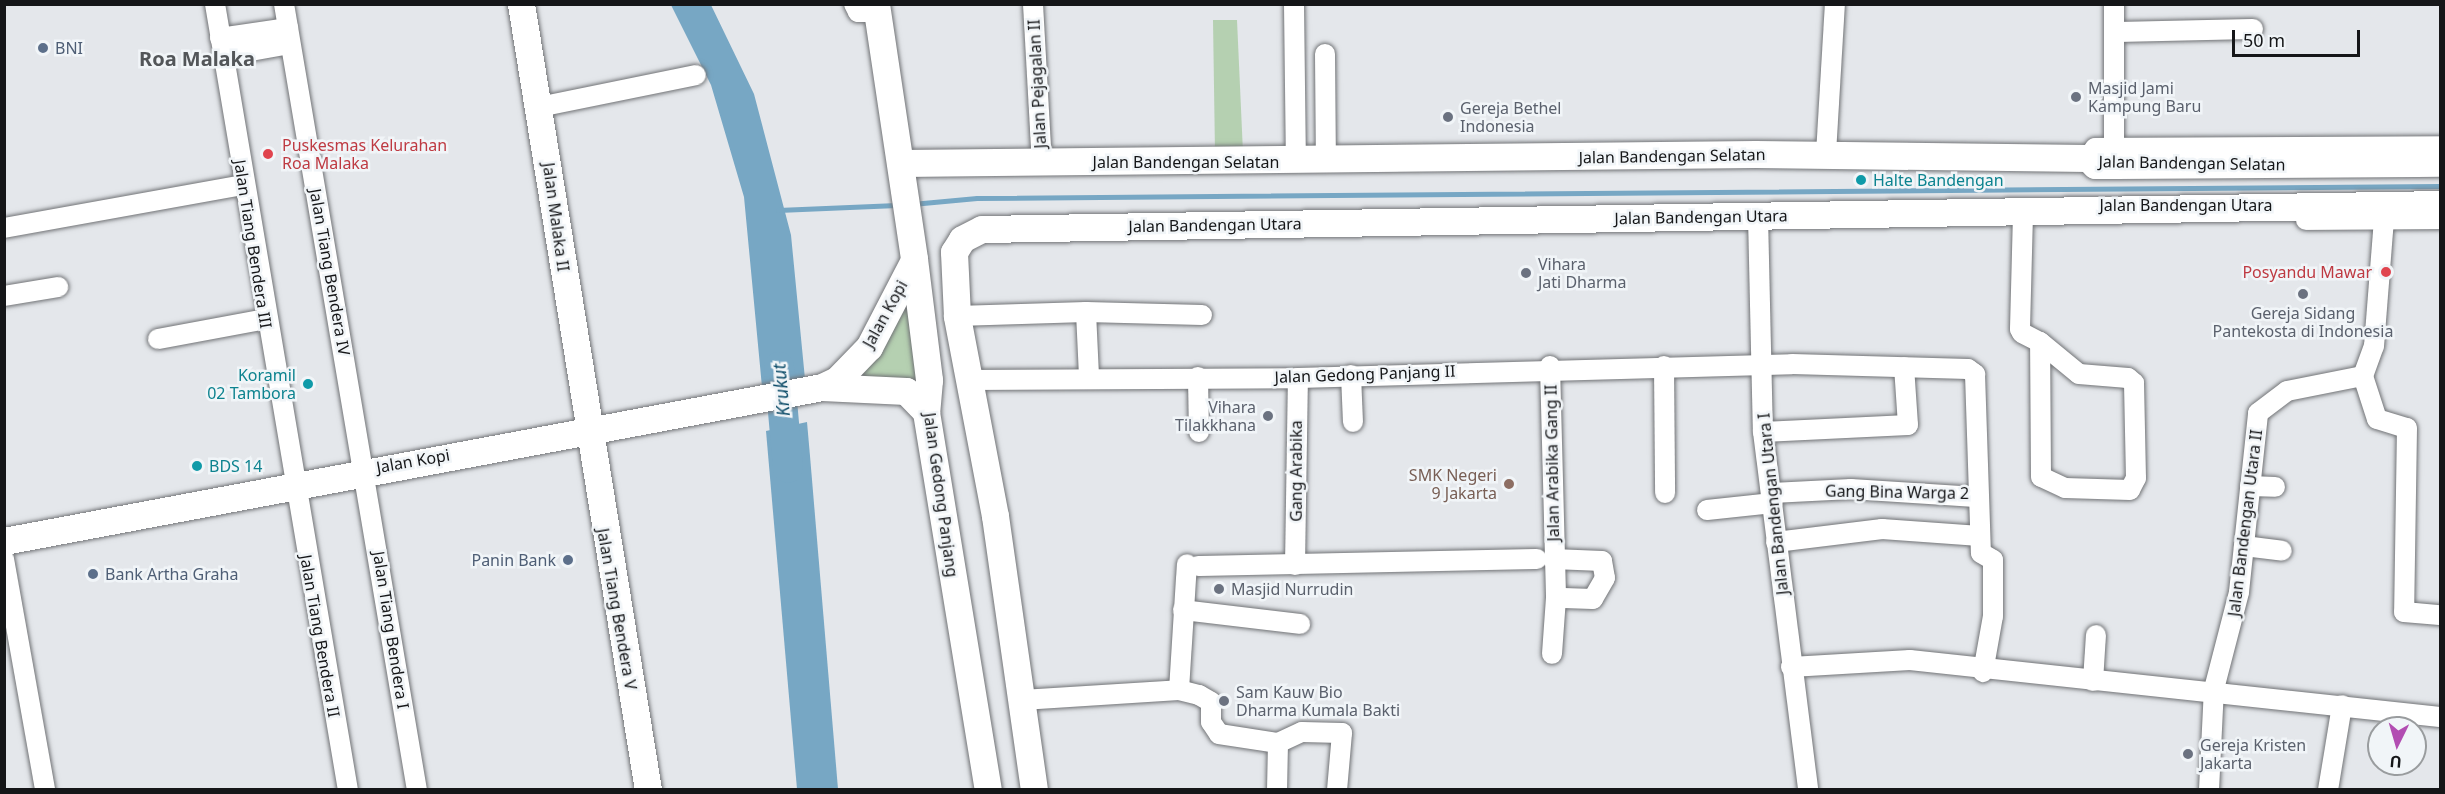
<!DOCTYPE html>
<html>
<head>
<meta charset="utf-8">
<style>
  body { margin:0 }
  #map { position:relative; width:2445px; height:794px; overflow:hidden; background:#e4e7eb; font-family:"Noto Sans",sans-serif }
  div>[style] { position:absolute }
  .green>* { inset:0; background:#b5d0b1 }
  .water>* { inset:0; background:#77a7c4 }
  .stream>* { height:5px; margin:-2.5px; padding:0 2.5px; transform-origin:2.5px; border-radius:2.5px; background:#77a7c4 }
  .river>* { height:30px; margin:-15px; padding:0 15px; transform-origin:15px; border-radius:15px; background:#77a7c4 }
  .roads { filter:drop-shadow(0 0 2px #717376) drop-shadow(0 0 2px #717376) }
  .street>* { height:20px; margin:-10px; padding:0 10px; transform-origin:10px; border-radius:10px; background:#fff }
  .secondary>* { height:27px; margin:-13.5px; padding:0 13.5px; transform-origin:13.5px; border-radius:13.5px; background:#fff }
  .dots>* { width:16px; height:16px; translate:-50% -50%; box-sizing:border-box; border:3px solid #f1f5f8; border-radius:50% }
  span { translate:-50% -50%; white-space:nowrap; text-align:center; line-height:1.15; -webkit-text-stroke:5px #f1f5f8; paint-order:stroke }
  .service-label { font-size:16px; color:#4e5e75 }
  .left { translate:0 -50%; text-align:left }
  .right { translate:-100% -50%; text-align:right }
  .street-label { font-size:16px; color:#151618 }
  .worship-label { font-size:16px; color:#5b616d }
  .health-label { font-size:16px; color:#be3a42 }
  .culture-label { font-size:16px; color:#0d838f }
  .education-label { font-size:16px; color:#785e54 }
  .water-label { font-size:18px; color:#0a4a67; font-style:italic }
  .quarter-label { font-size:20px; color:#535659; font-weight:700 }
  .frame { position:absolute; inset:0; border:6px solid #151618; pointer-events:none }
  .north { position:absolute; left:2367px; top:716px; width:60px; height:60px; box-sizing:border-box; background:#f1f5f8; border:2px solid #999c9e; border-radius:50%; rotate:185deg; font-size:16px; font-weight:700; line-height:24px; text-align:center; color:#151618 }
  .north::after { content:''; display:block; margin:auto; width:21px; height:27px; background:#b24db2; clip-path:polygon(50% 0,100% 100%,50% 72%,0 100%) }
  .scale { position:absolute; left:2232px; top:30px; width:128px; height:27px; box-sizing:border-box; border:3px solid #151618; border-top:0; padding-left:8px; font-size:18px; line-height:21px; white-space:nowrap; color:#151618; -webkit-text-stroke:4px #f1f5f8; paint-order:stroke }
</style>
</head>
<body>
<div id="map">
  <div class="green">
    <i style="clip-path:polygon(1213px 20px,1237px 20px,1243px 153px,1215px 153px)"></i>
    <i style="clip-path:polygon(909px 303px,918px 381px,849px 379px,884px 343px)"></i>
  </div>
  <div class="water">
    <i style="clip-path:polygon(671px 5px,711px 5px,754px 94px,791px 235px,805px 379px,762px 387px,744px 197px,711px 85px)"></i>
    <i style="clip-path:polygon(807px 422px,810px 456px,838px 789px,797px 789px,766px 431px)"></i>
  </div>
  <div class="stream">
    <i style="left:912px;top:204px;width:65px;rotate:-5.3deg"></i>
    <i style="left:977px;top:198px;width:1463px;rotate:-0.47deg"></i>
    <i style="left:778px;top:210px;width:119px;rotate:-2.4deg"></i>
  </div>
  <div class="river">
    <i style="left:779px;top:367px;width:101px;rotate:84.9deg"></i>
  </div>
  <div class="roads">
    <div class="street">
      <i style="left:215px;top:4px;width:797px;rotate:80.4deg"></i>
      <i style="left:284px;top:4px;width:797px;rotate:80.4deg"></i>
      <i style="left:854px;top:4px;width:9px;rotate:63deg"></i>
      <i style="left:858px;top:12px;width:19px"></i>
      <i style="left:1033px;top:4px;width:159px;rotate:86.8deg"></i>
      <i style="left:1294px;top:4px;width:157px;rotate:89.3deg"></i>
      <i style="left:2116px;top:32px;width:137px;rotate:-1.3deg"></i>
      <i style="left:220px;top:38px;width:69px;rotate:-8.4deg"></i>
      <i style="left:1325px;top:54px;width:107px;rotate:89.5deg"></i>
      <i style="left:223px;top:56px;width:68px;rotate:-10.2deg"></i>
      <i style="left:539px;top:107px;width:160px;rotate:-11.5deg"></i>
      <i style="left:2114px;top:148px;width:144px;rotate:-90deg"></i>
      <i style="left:1826px;top:154px;width:150px;rotate:-86.6deg"></i>
      <i style="left:2088px;top:158px;width:12px;rotate:-55deg"></i>
      <i style="left:2095px;top:148px;width:345px;rotate:-0.3deg"></i>
      <i style="left:2023px;top:214px;width:115px;rotate:91.5deg"></i>
      <i style="left:2020px;top:329px;width:4px;rotate:63deg"></i>
      <i style="left:2022px;top:333px;width:20px;rotate:27deg"></i>
      <i style="left:2040px;top:342px;width:50px;rotate:39.4deg"></i>
      <i style="left:2079px;top:374px;width:49px;rotate:4.7deg"></i>
      <i style="left:2128px;top:378px;width:8px;rotate:40deg"></i>
      <i style="left:2134px;top:383px;width:95px;rotate:88.8deg"></i>
      <i style="left:2136px;top:478px;width:13px;rotate:117deg"></i>
      <i style="left:2130px;top:490px;width:65px;rotate:-178.2deg"></i>
      <i style="left:2065px;top:488px;width:26px;rotate:-155deg"></i>
      <i style="left:2041px;top:477px;width:135px;rotate:-90.4deg"></i>
      <i style="left:1758px;top:216px;width:216px;rotate:88.7deg"></i>
      <i style="left:1763px;top:432px;width:361px;rotate:82.8deg"></i>
      <i style="left:2306px;top:220px;width:134px;rotate:-0.4deg"></i>
      <i style="left:4px;top:228px;width:244px;rotate:-10.2deg"></i>
      <i style="left:4px;top:296px;width:55px;rotate:-9.5deg"></i>
      <i style="left:957px;top:316px;width:129px;rotate:-1.8deg"></i>
      <i style="left:158px;top:339px;width:110px;rotate:-10.5deg"></i>
      <i style="left:1550px;top:366px;width:232px;rotate:88.5deg"></i>
      <i style="left:1556px;top:598px;width:56px;rotate:94.1deg"></i>
      <i style="left:1664px;top:366px;width:127px;rotate:89.5deg"></i>
      <i style="left:1351px;top:375px;width:47px;rotate:87.6deg"></i>
      <i style="left:1089px;top:376px;width:64px;rotate:-92.7deg"></i>
      <i style="left:1086px;top:312px;width:116px;rotate:1.5deg"></i>
      <i style="left:2363px;top:376px;width:45px;rotate:72deg"></i>
      <i style="left:2377px;top:419px;width:31px;rotate:17deg"></i>
      <i style="left:2407px;top:428px;width:184px;rotate:90.9deg"></i>
      <i style="left:2404px;top:612px;width:36px;rotate:5deg"></i>
      <i style="left:1198px;top:377px;width:55px;rotate:89deg"></i>
      <i style="left:969px;top:380px;width:329px;rotate:-0.3deg"></i>
      <i style="left:1298px;top:378px;width:494px;rotate:-1.6deg"></i>
      <i style="left:1792px;top:364px;width:176px;rotate:1.6deg"></i>
      <i style="left:1968px;top:369px;width:9px;rotate:36deg"></i>
      <i style="left:1975px;top:374px;width:179px;rotate:88.1deg"></i>
      <i style="left:1981px;top:553px;width:14px;rotate:30deg"></i>
      <i style="left:1993px;top:560px;width:56px;rotate:90deg"></i>
      <i style="left:1993px;top:616px;width:57px;rotate:100.1deg"></i>
      <i style="left:1763px;top:432px;width:145px;rotate:-2.8deg"></i>
      <i style="left:1908px;top:425px;width:58px;rotate:-93.9deg"></i>
      <i style="left:2250px;top:486px;width:25px;rotate:2deg"></i>
      <i style="left:1772px;top:493px;width:79px;rotate:-2.9deg"></i>
      <i style="left:1851px;top:489px;width:125px;rotate:3.7deg"></i>
      <i style="left:1707px;top:510px;width:66px;rotate:-6.1deg"></i>
      <i style="left:1776px;top:542px;width:107px;rotate:-7deg"></i>
      <i style="left:1882px;top:529px;width:98px;rotate:4.1deg"></i>
      <i style="left:2244px;top:546px;width:38px;rotate:7deg"></i>
      <i style="left:4px;top:559px;width:235px;rotate:79.9deg"></i>
      <i style="left:1553px;top:559px;width:49px;rotate:2.3deg"></i>
      <i style="left:1602px;top:561px;width:17px;rotate:80deg"></i>
      <i style="left:1605px;top:578px;width:24px;rotate:120deg"></i>
      <i style="left:1593px;top:599px;width:37px;rotate:-178deg"></i>
      <i style="left:1295px;top:565px;width:187px;rotate:-89.1deg"></i>
      <i style="left:1198px;top:566px;width:339px;rotate:-1.2deg"></i>
      <i style="left:1183px;top:610px;width:118px;rotate:6.8deg"></i>
      <i style="left:1791px;top:667px;width:119px;rotate:-3.4deg"></i>
      <i style="left:1910px;top:660px;width:533px;rotate:6.14deg"></i>
      <i style="left:2093px;top:681px;width:46px;rotate:-86.3deg"></i>
      <i style="left:1179px;top:690px;width:126px;rotate:-86.4deg"></i>
      <i style="left:1022px;top:700px;width:157px;rotate:-3.6deg"></i>
      <i style="left:1179px;top:690px;width:21px;rotate:14deg"></i>
      <i style="left:1199px;top:695px;width:14px;rotate:30deg"></i>
      <i style="left:1211px;top:702px;width:20px;rotate:90deg"></i>
      <i style="left:1211px;top:722px;width:14px;rotate:56deg"></i>
      <i style="left:1219px;top:734px;width:60px;rotate:8.7deg"></i>
      <i style="left:1278px;top:743px;width:47px;rotate:91.2deg"></i>
      <i style="left:1278px;top:743px;width:26px;rotate:-25deg"></i>
      <i style="left:1302px;top:732px;width:40px;rotate:1.4deg"></i>
      <i style="left:1342px;top:733px;width:57px;rotate:95deg"></i>
      <i style="left:2209px;top:790px;width:101px;rotate:-87.2deg"></i>
      <i style="left:2214px;top:689px;width:100px;rotate:-75.5deg"></i>
      <i style="left:2239px;top:592px;width:180px;rotate:-83.9deg"></i>
      <i style="left:2258px;top:413px;width:36px;rotate:-37deg"></i>
      <i style="left:2287px;top:391px;width:77px;rotate:-11.2deg"></i>
      <i style="left:2363px;top:376px;width:32px;rotate:-70deg"></i>
      <i style="left:2374px;top:346px;width:127px;rotate:-85.5deg"></i>
      <i style="left:2328px;top:790px;width:86px;rotate:-80.6deg"></i>
    </div>
    <div class="secondary">
      <i style="left:521px;top:4px;width:796px;rotate:80.82deg"></i>
      <i style="left:876px;top:4px;width:258px;rotate:81.5deg"></i>
      <i style="left:914px;top:259px;width:122px;rotate:82.9deg"></i>
      <i style="left:929px;top:380px;width:32px;rotate:95deg"></i>
      <i style="left:926px;top:412px;width:383px;rotate:80.7deg"></i>
      <i style="left:901px;top:163px;width:854px;rotate:-0.6deg"></i>
      <i style="left:1755px;top:154px;width:333px;rotate:0.7deg"></i>
      <i style="left:2088px;top:158px;width:10px;rotate:45deg"></i>
      <i style="left:2095px;top:165px;width:21px"></i>
      <i style="left:2116px;top:165px;width:324px;rotate:-0.4deg"></i>
      <i style="left:822px;top:387px;width:17px;rotate:-25deg"></i>
      <i style="left:837px;top:380px;width:46px;rotate:-45.9deg"></i>
      <i style="left:869px;top:347px;width:96px;rotate:-62.6deg"></i>
      <i style="left:4px;top:541px;width:832px;rotate:-10.66deg"></i>
      <i style="left:822px;top:387px;width:84px;rotate:2.7deg"></i>
      <i style="left:906px;top:391px;width:29px;rotate:46deg"></i>
      <i style="left:1034px;top:790px;width:277px;rotate:-98.1deg"></i>
      <i style="left:995px;top:516px;width:204px;rotate:-100.8deg"></i>
      <i style="left:957px;top:316px;width:64px;rotate:-92.7deg"></i>
      <i style="left:954px;top:252px;width:15px;rotate:-58deg"></i>
      <i style="left:962px;top:239px;width:22px;rotate:-27deg"></i>
      <i style="left:982px;top:229px;width:1458px;rotate:-0.98deg"></i>
    </div>
  </div>
  <div class="dots">
    <i style="left:43px;top:48px;background:#5c6f8a"></i>
    <i style="left:2076px;top:97px;background:#6b7280"></i>
    <i style="left:1448px;top:117px;background:#6b7280"></i>
    <i style="left:268px;top:154px;background:#e0444e"></i>
    <i style="left:1861px;top:180px;background:#0f9aa8"></i>
    <i style="left:2386px;top:272px;background:#e0444e"></i>
    <i style="left:1526px;top:273px;background:#6b7280"></i>
    <i style="left:2303px;top:294px;background:#6b7280"></i>
    <i style="left:308px;top:384px;background:#0f9aa8"></i>
    <i style="left:1268px;top:416px;background:#6b7280"></i>
    <i style="left:197px;top:466px;background:#0f9aa8"></i>
    <i style="left:1509px;top:484px;background:#8d6e63"></i>
    <i style="left:568px;top:560px;background:#5c6f8a"></i>
    <i style="left:93px;top:574px;background:#5c6f8a"></i>
    <i style="left:1219px;top:589px;background:#6b7280"></i>
    <i style="left:1224px;top:701px;background:#6b7280"></i>
    <i style="left:2188px;top:754px;background:#6b7280"></i>
  </div>
  <div class="service-label">
    <span class="left" style="left:55px;top:48px">BNI</span>
    <span class="right" style="left:556px;top:560px">Panin Bank</span>
    <span class="left" style="left:105px;top:574px">Bank Artha Graha</span>
  </div>
  <div class="street-label">
    <span style="left:1037px;top:84px;rotate:-93deg">Jalan Pejagalan II</span>
    <span style="left:1672px;top:156px;rotate:-1deg">Jalan Bandengan Selatan</span>
    <span style="left:1186px;top:162px">Jalan Bandengan Selatan</span>
    <span style="left:2192px;top:163px;rotate:1deg">Jalan Bandengan Selatan</span>
    <span style="left:2186px;top:205px">Jalan Bandengan Utara</span>
    <span style="left:556px;top:217px;rotate:82deg">Jalan Malaka II</span>
    <span style="left:1701px;top:217px;rotate:-1deg">Jalan Bandengan Utara</span>
    <span style="left:1215px;top:225px;rotate:-1deg">Jalan Bandengan Utara</span>
    <span style="left:253px;top:244px;rotate:81deg">Jalan Tiang Bendera III</span>
    <span style="left:330px;top:272px;rotate:80deg">Jalan Tiang Bendera IV</span>
    <span style="left:885px;top:314px;rotate:-61deg">Jalan Kopi</span>
    <span style="left:1365px;top:374px;rotate:-2deg">Jalan Gedong Panjang II</span>
    <span style="left:413px;top:461px;rotate:-10deg">Jalan Kopi</span>
    <span style="left:1552px;top:463px;rotate:-91deg">Jalan Arabika Gang II</span>
    <span style="left:1296px;top:471px;rotate:-90deg">Gang Arabika</span>
    <span style="left:1897px;top:492px;rotate:1deg">Gang Bina Warga 2</span>
    <span style="left:941px;top:495px;rotate:82deg">Jalan Gedong Panjang</span>
    <span style="left:1773px;top:504px;rotate:-96deg">Jalan Bandengan Utara I</span>
    <span style="left:2245px;top:523px;rotate:-83deg">Jalan Bandengan Utara II</span>
    <span style="left:617px;top:609px;rotate:80deg">Jalan Tiang Bendera V</span>
    <span style="left:391px;top:630px;rotate:81deg">Jalan Tiang Bendera I</span>
    <span style="left:320px;top:636px;rotate:80deg">Jalan Tiang Bendera II</span>
  </div>
  <div class="worship-label">
    <span class="left" style="left:2088px;top:97px">Masjid Jami<br>Kampung Baru</span>
    <span class="left" style="left:1460px;top:117px">Gereja Bethel<br>Indonesia</span>
    <span class="left" style="left:1538px;top:273px">Vihara<br>Jati Dharma</span>
    <span style="left:2303px;top:322px">Gereja Sidang<br>Pantekosta di Indonesia</span>
    <span class="right" style="left:1256px;top:416px">Vihara<br>Tilakkhana</span>
    <span class="left" style="left:1231px;top:589px">Masjid Nurrudin</span>
    <span class="left" style="left:1236px;top:701px">Sam Kauw Bio<br>Dharma Kumala Bakti</span>
    <span class="left" style="left:2200px;top:754px">Gereja Kristen<br>Jakarta</span>
  </div>
  <div class="health-label">
    <span class="left" style="left:282px;top:154px">Puskesmas Kelurahan<br>Roa Malaka</span>
    <span class="right" style="left:2372px;top:272px">Posyandu Mawar</span>
  </div>
  <div class="culture-label">
    <span class="left" style="left:1873px;top:180px">Halte Bandengan</span>
    <span class="right" style="left:296px;top:384px">Koramil<br>02 Tambora</span>
    <span class="left" style="left:209px;top:466px">BDS 14</span>
  </div>
  <div class="education-label">
    <span class="right" style="left:1497px;top:484px">SMK Negeri<br>9 Jakarta</span>
  </div>
  <div class="water-label">
    <span style="left:781px;top:390px;rotate:-95deg">Krukut</span>
  </div>
  <div class="quarter-label">
    <span style="left:197px;top:58px">Roa Malaka</span>
  </div>
  <div class="frame"></div>
  <div class="north">U</div>
  <div class="scale">50 m</div>
</div>
</body>
</html>
